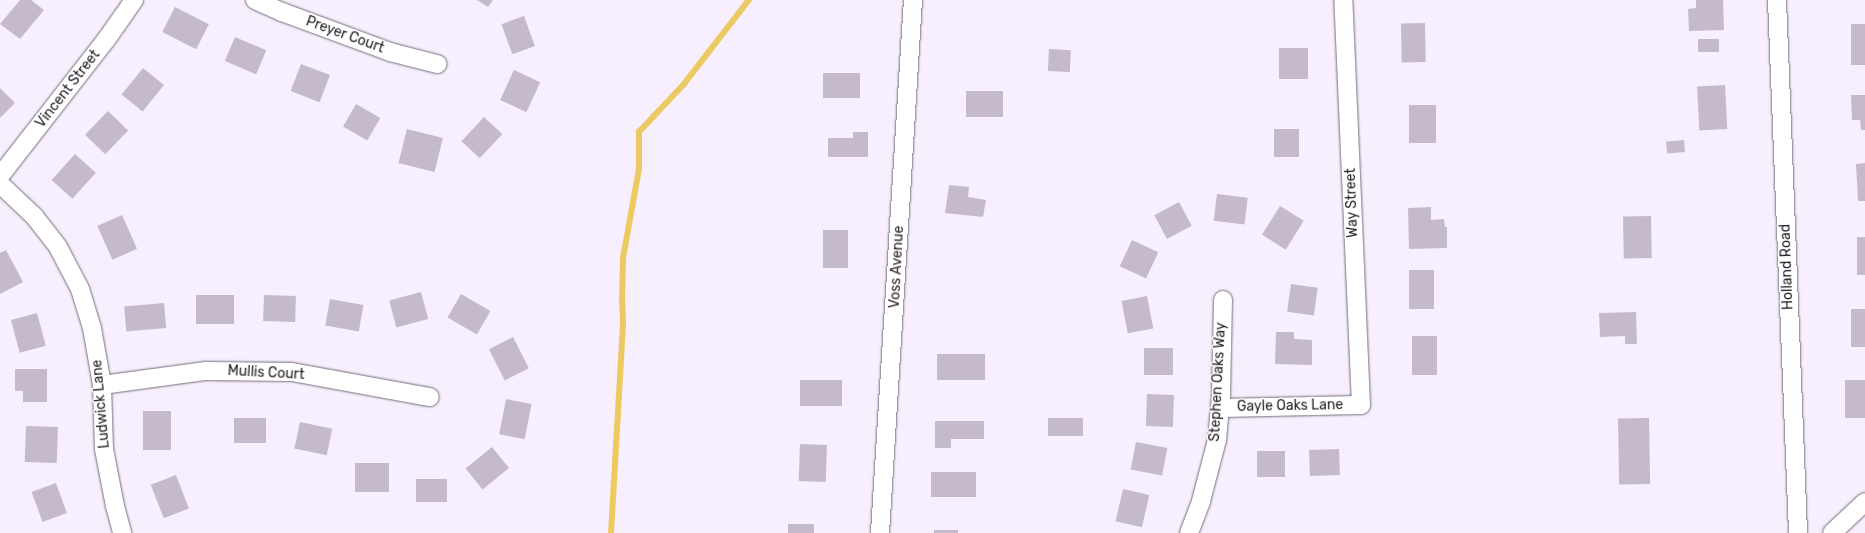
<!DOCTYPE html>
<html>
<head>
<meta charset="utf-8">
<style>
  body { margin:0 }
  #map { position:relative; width:1865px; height:533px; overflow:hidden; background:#f7effd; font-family:Rubik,sans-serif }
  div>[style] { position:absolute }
  .stream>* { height:5.5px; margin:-2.75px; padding:0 2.75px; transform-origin:2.75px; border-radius:2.75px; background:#ebca62 }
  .building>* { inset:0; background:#c4bacb; transform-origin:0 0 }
  .roads { filter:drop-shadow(0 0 1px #756c7b) drop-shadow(0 0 1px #756c7b) }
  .street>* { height:18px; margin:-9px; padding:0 9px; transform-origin:9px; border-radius:9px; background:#fff }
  span { translate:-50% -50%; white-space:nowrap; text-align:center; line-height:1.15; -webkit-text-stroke:3px #fff; paint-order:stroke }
  .street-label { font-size:14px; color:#262228 }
</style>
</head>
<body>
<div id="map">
  <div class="stream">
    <i style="left:611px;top:533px;width:209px;rotate:-86.7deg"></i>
    <i style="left:623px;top:324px;width:24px;rotate:-92deg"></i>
    <i style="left:622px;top:300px;width:42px;rotate:-88.6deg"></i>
    <i style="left:623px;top:258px;width:90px;rotate:-79.8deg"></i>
    <i style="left:639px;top:169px;width:37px;rotate:-90deg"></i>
    <i style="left:639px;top:132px;width:66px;rotate:-46.8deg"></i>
    <i style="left:684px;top:84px;width:106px;rotate:-52.3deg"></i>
  </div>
  <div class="building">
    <i style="clip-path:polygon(20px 0,31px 0,44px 10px,20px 39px,0 24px)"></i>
    <i style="clip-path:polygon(477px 0,493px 0,488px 7px)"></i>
    <i style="clip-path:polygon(1696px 0,1723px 0,1724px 30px,1689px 31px,1688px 9px,1696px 8px)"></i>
    <i style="left:175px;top:7px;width:38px;height:28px;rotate:27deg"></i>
    <i style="left:524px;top:16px;width:32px;height:24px;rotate:70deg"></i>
    <i style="left:1425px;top:23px;width:39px;height:24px;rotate:89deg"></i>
    <i style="left:1865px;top:24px;width:41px;height:14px;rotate:90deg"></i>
    <i style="left:235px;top:37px;width:34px;height:26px;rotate:23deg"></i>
    <i style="left:1698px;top:39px;width:21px;height:13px"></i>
    <i style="left:1308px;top:48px;width:31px;height:29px;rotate:90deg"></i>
    <i style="left:1049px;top:49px;width:22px;height:22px;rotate:3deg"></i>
    <i style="left:301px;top:64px;width:31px;height:29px;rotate:21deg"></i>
    <i style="left:143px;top:68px;width:27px;height:34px;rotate:39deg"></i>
    <i style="left:514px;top:70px;width:29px;height:33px;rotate:25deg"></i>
    <i style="left:823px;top:73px;width:37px;height:25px"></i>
    <i style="left:1725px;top:85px;width:44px;height:28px;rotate:87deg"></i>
    <i style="clip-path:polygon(0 88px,15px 103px,0 118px)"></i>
    <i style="left:966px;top:91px;width:37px;height:26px"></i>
    <i style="clip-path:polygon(1851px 95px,1865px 95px,1865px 130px,1861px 130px,1860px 120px,1852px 120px)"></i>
    <i style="left:356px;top:104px;width:28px;height:26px;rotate:30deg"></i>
    <i style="left:1409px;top:105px;width:27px;height:38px"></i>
    <i style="left:108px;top:111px;width:28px;height:33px;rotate:44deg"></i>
    <i style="left:484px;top:117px;width:25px;height:33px;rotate:43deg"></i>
    <i style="left:407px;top:129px;width:37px;height:35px;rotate:14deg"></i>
    <i style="left:1274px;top:129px;width:25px;height:28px"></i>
    <i style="clip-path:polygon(853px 132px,868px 132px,868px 157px,828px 157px,828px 138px,853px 138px)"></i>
    <i style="left:1684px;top:140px;width:12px;height:18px;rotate:85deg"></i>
    <i style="left:75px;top:154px;width:28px;height:35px;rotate:42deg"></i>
    <i style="clip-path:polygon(1865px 163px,1865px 201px,1858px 201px,1856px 164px)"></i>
    <i style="clip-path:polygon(949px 185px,969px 187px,968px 197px,986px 200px,983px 217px,945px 213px)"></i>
    <i style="left:1217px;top:194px;width:31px;height:27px;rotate:7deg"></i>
    <i style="left:1179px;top:202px;width:27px;height:28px;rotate:62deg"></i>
    <i style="left:1280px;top:206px;width:28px;height:34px;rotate:32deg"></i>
    <i style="clip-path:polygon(1431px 207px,1431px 220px,1444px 219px,1445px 227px,1447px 227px,1447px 248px,1409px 249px,1408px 208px)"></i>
    <i style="left:122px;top:215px;width:37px;height:27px;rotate:66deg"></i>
    <i style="left:1651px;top:216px;width:42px;height:28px;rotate:89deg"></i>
    <i style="left:823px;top:230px;width:25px;height:38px"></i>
    <i style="left:1857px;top:237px;width:8px;height:38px"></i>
    <i style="left:1132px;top:240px;width:29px;height:29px;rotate:25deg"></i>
    <i style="clip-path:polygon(6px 250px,23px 282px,0 294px,0 253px)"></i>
    <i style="left:1409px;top:270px;width:25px;height:39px"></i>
    <i style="left:1291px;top:284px;width:27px;height:28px;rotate:8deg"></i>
    <i style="left:421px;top:292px;width:28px;height:33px;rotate:75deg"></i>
    <i style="left:461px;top:294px;width:34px;height:27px;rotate:30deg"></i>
    <i style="left:196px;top:295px;width:38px;height:29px"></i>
    <i style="left:264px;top:295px;width:32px;height:26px;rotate:2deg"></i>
    <i style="left:1147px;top:296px;width:33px;height:26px;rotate:79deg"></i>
    <i style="left:330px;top:299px;width:34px;height:27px;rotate:10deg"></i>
    <i style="left:164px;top:303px;width:25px;height:40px;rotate:85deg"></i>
    <i style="left:1851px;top:309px;width:14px;height:38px"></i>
    <i style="clip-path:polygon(1636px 312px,1637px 344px,1625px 344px,1625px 336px,1600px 337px,1599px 313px)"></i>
    <i style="left:37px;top:313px;width:34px;height:27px;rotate:75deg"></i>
    <i style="clip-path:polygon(1276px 332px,1294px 332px,1294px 339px,1312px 340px,1312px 365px,1275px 364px)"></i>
    <i style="left:1412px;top:336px;width:25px;height:39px"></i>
    <i style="left:513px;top:337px;width:35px;height:27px;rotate:63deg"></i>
    <i style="left:1144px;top:348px;width:29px;height:27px"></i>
    <i style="left:937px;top:354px;width:48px;height:26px"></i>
    <i style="clip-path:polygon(15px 369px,47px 369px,47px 402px,23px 402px,23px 391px,15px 391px)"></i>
    <i style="left:800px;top:380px;width:42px;height:26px"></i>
    <i style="left:1845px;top:380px;width:20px;height:38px"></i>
    <i style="left:1147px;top:394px;width:27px;height:32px;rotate:2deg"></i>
    <i style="left:506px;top:399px;width:26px;height:36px;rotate:11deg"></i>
    <i style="left:143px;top:411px;width:28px;height:39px"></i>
    <i style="left:234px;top:418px;width:32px;height:25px"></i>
    <i style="left:1048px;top:418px;width:35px;height:18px"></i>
    <i style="left:1649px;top:418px;width:66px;height:31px;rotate:89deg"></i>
    <i style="clip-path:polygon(935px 421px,984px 421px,984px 439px,951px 439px,951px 448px,935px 448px)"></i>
    <i style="left:300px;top:422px;width:33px;height:27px;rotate:12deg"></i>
    <i style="left:26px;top:426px;width:32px;height:36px;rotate:2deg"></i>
    <i style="left:1136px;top:442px;width:32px;height:28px;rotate:11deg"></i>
    <i style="left:800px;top:444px;width:27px;height:37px;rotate:2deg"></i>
    <i style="left:492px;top:447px;width:27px;height:34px;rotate:51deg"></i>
    <i style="left:1339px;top:449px;width:26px;height:30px;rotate:88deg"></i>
    <i style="left:1257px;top:451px;width:28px;height:26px"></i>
    <i style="left:355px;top:463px;width:34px;height:29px"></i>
    <i style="left:931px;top:472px;width:45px;height:25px"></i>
    <i style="left:176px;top:475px;width:36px;height:27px;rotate:69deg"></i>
    <i style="left:416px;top:479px;width:31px;height:23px"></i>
    <i style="left:56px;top:483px;width:32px;height:26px;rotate:70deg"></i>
    <i style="left:1123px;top:489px;width:27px;height:33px;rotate:13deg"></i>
    <i style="left:788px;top:524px;width:26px;height:9px"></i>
    <i style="left:934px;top:530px;width:24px;height:3px"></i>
  </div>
  <div class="roads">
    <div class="street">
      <i style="left:255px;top:0;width:30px;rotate:24deg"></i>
      <i style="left:282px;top:12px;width:115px;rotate:20.3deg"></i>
      <i style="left:390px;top:52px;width:49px;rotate:14.3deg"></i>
      <i style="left:1777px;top:0;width:533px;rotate:87.74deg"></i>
      <i style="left:0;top:176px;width:172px;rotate:-52.1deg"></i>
      <i style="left:106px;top:40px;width:49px;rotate:-55deg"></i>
      <i style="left:0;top:184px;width:47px;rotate:43.3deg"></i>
      <i style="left:34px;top:216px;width:39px;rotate:52deg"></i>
      <i style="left:58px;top:247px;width:47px;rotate:62.4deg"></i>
      <i style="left:80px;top:289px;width:41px;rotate:72.9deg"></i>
      <i style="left:92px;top:328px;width:58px;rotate:80deg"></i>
      <i style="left:102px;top:385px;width:64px;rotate:88.2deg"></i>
      <i style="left:104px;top:449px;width:58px;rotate:79.1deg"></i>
      <i style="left:115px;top:506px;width:28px;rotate:75deg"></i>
      <i style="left:102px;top:385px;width:105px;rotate:-7.7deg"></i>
      <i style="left:206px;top:371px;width:86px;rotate:0.7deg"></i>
      <i style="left:292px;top:372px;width:140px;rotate:10.3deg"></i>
      <i style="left:1220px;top:408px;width:141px;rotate:-1.2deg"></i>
      <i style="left:1361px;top:405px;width:405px;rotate:-92.5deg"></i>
      <i style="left:880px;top:533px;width:534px;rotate:-86.46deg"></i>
      <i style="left:1189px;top:533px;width:34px;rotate:-69deg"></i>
      <i style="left:1201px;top:501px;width:63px;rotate:-75.3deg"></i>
      <i style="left:1217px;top:440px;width:45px;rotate:-84.9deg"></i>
      <i style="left:1221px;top:395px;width:95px;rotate:-88.8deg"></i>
      <i style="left:1832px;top:533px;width:45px;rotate:-43.2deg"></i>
    </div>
  </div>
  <div class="street-label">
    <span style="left:345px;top:35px;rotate:20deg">Preyer Court</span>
    <span style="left:68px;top:89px;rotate:-52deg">Vincent Street</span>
    <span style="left:1352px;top:203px;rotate:-92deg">Way Street</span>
    <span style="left:897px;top:267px;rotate:-87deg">Voss Avenue</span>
    <span style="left:1787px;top:267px;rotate:-92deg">Holland Road</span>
    <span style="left:266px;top:373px;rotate:3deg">Mullis Court</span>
    <span style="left:1218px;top:382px;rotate:-87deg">Stephen Oaks Way</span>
    <span style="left:101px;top:404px;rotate:-95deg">Ludwick Lane</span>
    <span style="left:1290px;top:406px;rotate:-1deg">Gayle Oaks Lane</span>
  </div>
</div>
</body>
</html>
